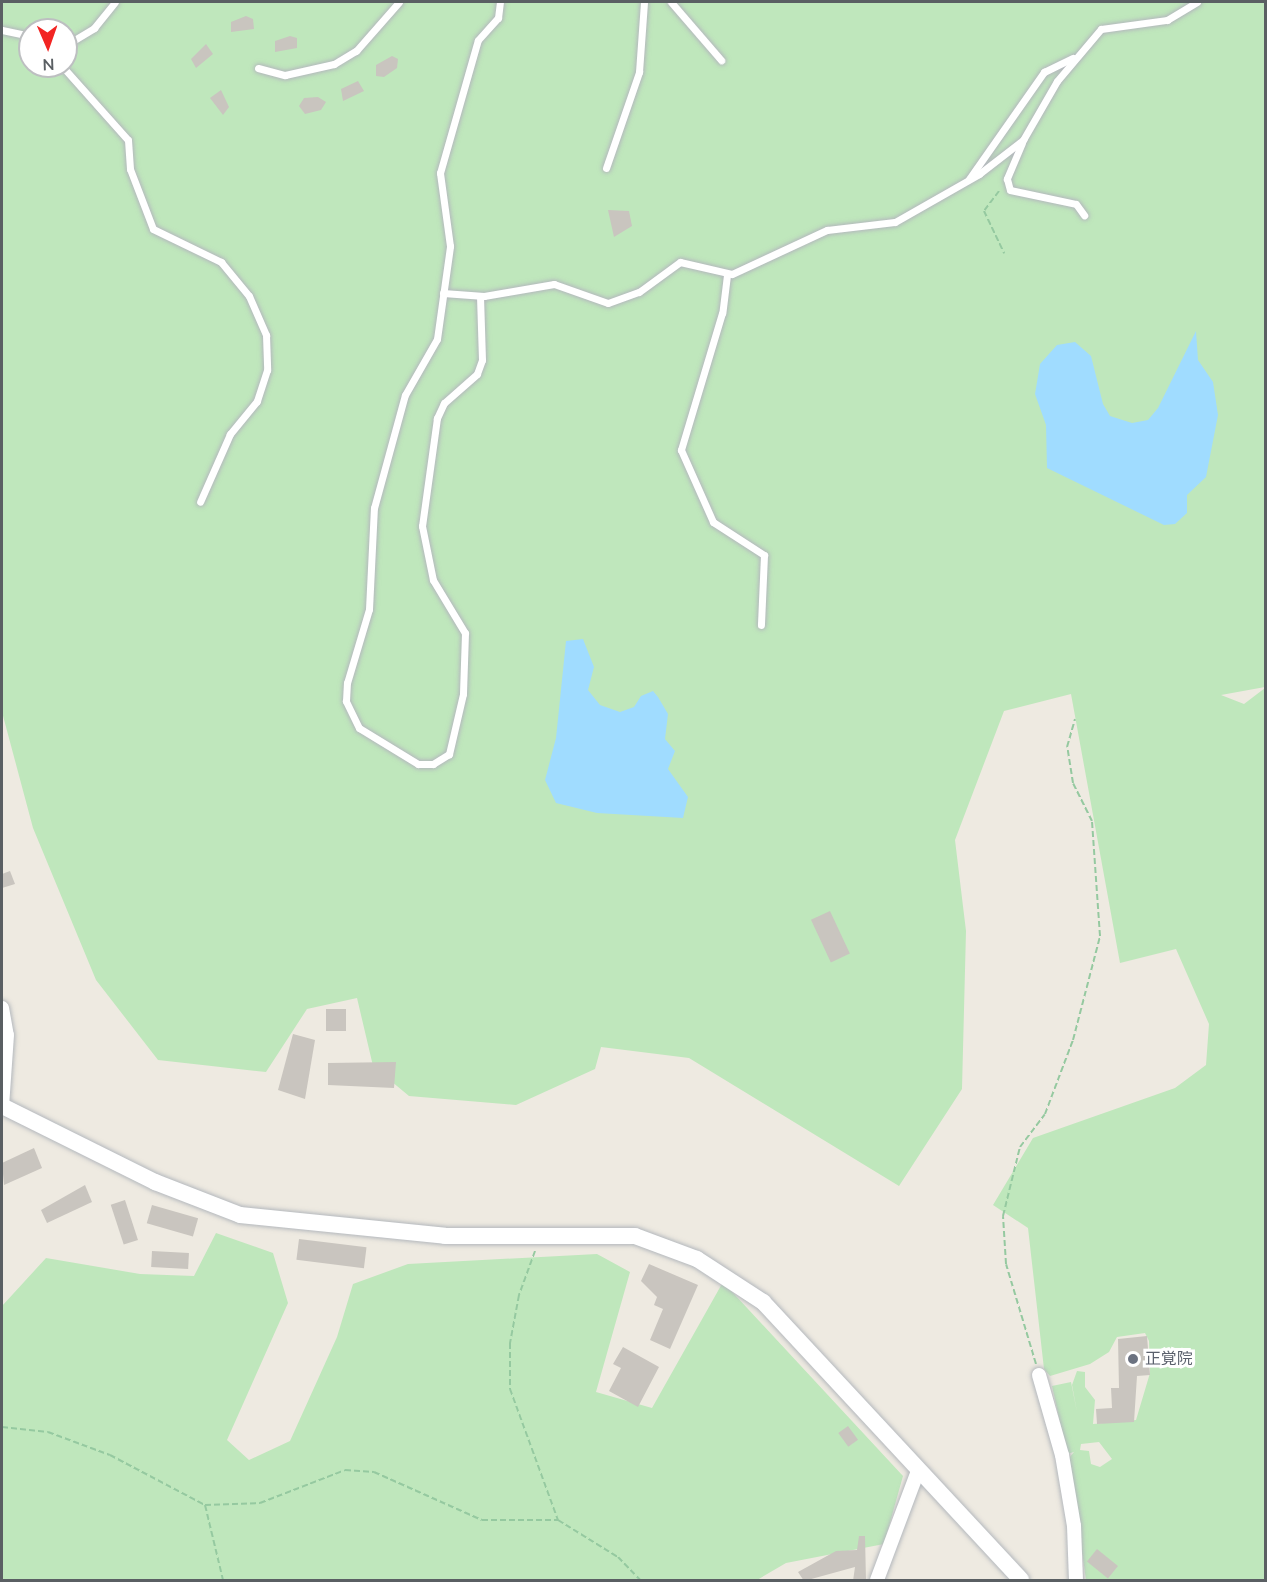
<!DOCTYPE html>
<html>
<head>
<meta charset="utf-8">
<style>
  body { margin:0 }
  #map { position:relative; width:1267px; height:1582px; overflow:hidden; background:#eeeae1; font-family:"Nunito Sans","Noto Sans JP",sans-serif }
  div>[style] { position:absolute }
  .green>* { inset:0; background:#bfe7bc }
  .water>* { inset:0; background:#a0dcff }
  .building>* { inset:0; background:#c9c5bf; transform-origin:0 0 }
  .path>* { height:2px; margin-top:-1px; transform-origin:0; background:repeating-linear-gradient(90deg,#95c9a0 0 6px,transparent 0 9px) }
  .roads { filter:drop-shadow(0 0 2px #b4b8bd) drop-shadow(0 0 2px #b4b8bd) }
  .service>* { height:7px; margin:-3.5px; padding:0 3.5px; transform-origin:3.5px; border-radius:3.5px; background:#fff }
  .minor>* { height:14px; margin:-7px; padding:0 7px; transform-origin:7px; border-radius:7px; background:#fff }
  .tertiary>* { height:16px; margin:-8px; padding:0 8px; transform-origin:8px; border-radius:8px; background:#fff }
  .dots>* { width:16px; height:16px; translate:-50% -50%; box-sizing:border-box; border:3px solid #fff; border-radius:50% }
  span { translate:-50% -50%; white-space:nowrap; text-align:center; line-height:1.15; -webkit-text-stroke:6px #fff; paint-order:stroke }
  .worship-label { font-size:16px; color:#5b616d }
  .left { translate:0 -50%; text-align:left }
  .frame { position:absolute; inset:0; border:3px solid #5a5f63; pointer-events:none }
  .north { position:absolute; left:18px; top:18px; width:60px; height:60px; box-sizing:border-box; background:#fff; border:2px solid #bdbfc1; border-radius:50%; rotate:178deg; font-size:16px; font-weight:700; line-height:24px; text-align:center; color:#5a5f63 }
  .north::after { content:''; display:block; margin:auto; width:21px; height:27px; background:#f22523; clip-path:polygon(50% 0,100% 100%,50% 72%,0 100%) }
</style>
</head>
<body>
<div id="map">
  <div class="green">
    <i style="clip-path:polygon(evenodd,2px 2px,1265px 2px,1265px 687px,1221px 695px,1244px 704px,1265px 688px,1265px 1580px,1086px 1580px,1069px 1458px,1074px 1452px,1067px 1454px,1052px 1386px,1071px 1382px,1077px 1412px,1072px 1385px,1077px 1371px,1085px 1372px,1085px 1387px,1095px 1400px,1093px 1424px,1136px 1420px,1150px 1373px,1149px 1341px,1145px 1333px,1117px 1337px,1109px 1352px,1090px 1364px,1050px 1376px,1044px 1369px,1028px 1228px,993px 1205px,1033px 1138px,1175px 1088px,1206px 1065px,1209px 1024px,1176px 949px,1120px 963px,1071px 694px,1004px 711px,955px 840px,966px 931px,962px 1089px,899px 1186px,689px 1058px,601px 1047px,595px 1069px,516px 1105px,409px 1096px,373px 1066px,357px 998px,307px 1009px,266px 1072px,158px 1060px,96px 980px,33px 828px,2px 712px,2px 2px,30px 30px,66px 30px,66px 66px,30px 66px,30px 30px,2px 2px,1099px 1442px,1112px 1459px,1100px 1467px,1091px 1464px,1089px 1451px,1080px 1450px,1081px 1444px,1099px 1442px)"></i>
    <i style="clip-path:polygon(216px 1233px,273px 1253px,288px 1303px,227px 1440px,249px 1460px,290px 1441px,337px 1337px,353px 1284px,408px 1264px,597px 1254px,630px 1272px,596px 1392px,652px 1408px,723px 1282px,903px 1476px,884px 1544px,786px 1563px,757px 1580px,2px 1580px,2px 1306px,46px 1258px,140px 1274px,194px 1276px)"></i>
  </div>
  <div class="water">
    <i style="clip-path:polygon(1196px 331px,1198px 360px,1213px 382px,1218px 415px,1206px 477px,1187px 495px,1187px 513px,1175px 524px,1164px 525px,1047px 468px,1046px 425px,1035px 394px,1040px 364px,1057px 345px,1075px 342px,1091px 356px,1103px 404px,1110px 416px,1132px 423px,1148px 420px,1158px 408px)"></i>
    <i style="clip-path:polygon(583px 639px,594px 667px,588px 690px,600px 705px,620px 712px,634px 707px,641px 696px,653px 691px,658px 697px,668px 714px,665px 739px,675px 751px,668px 769px,688px 797px,683px 818px,597px 813px,556px 803px,545px 780px,556px 738px,566px 641px)"></i>
  </div>
  <div class="building">
    <i style="clip-path:polygon(246px 16px,253px 19px,254px 29px,231px 32px,231px 22px)"></i>
    <i style="clip-path:polygon(290px 36px,297px 38px,297px 48px,275px 52px,275px 41px)"></i>
    <i style="clip-path:polygon(206px 44px,213px 54px,196px 68px,191px 59px)"></i>
    <i style="clip-path:polygon(392px 56px,398px 59px,397px 68px,384px 77px,376px 76px,376px 65px)"></i>
    <i style="clip-path:polygon(358px 81px,364px 91px,343px 101px,341px 89px)"></i>
    <i style="clip-path:polygon(221px 90px,229px 107px,223px 115px,210px 98px)"></i>
    <i style="clip-path:polygon(304px 98px,318px 97px,326px 102px,321px 110px,305px 114px,299px 106px)"></i>
    <i style="clip-path:polygon(608px 210px,629px 211px,632px 226px,614px 237px)"></i>
    <i style="clip-path:polygon(10px 871px,15px 884px,2px 888px,2px 874px)"></i>
    <i style="left:830px;top:911px;width:47px;height:21px;rotate:65deg"></i>
    <i style="left:346px;top:1009px;width:22px;height:20px;rotate:90deg"></i>
    <i style="clip-path:polygon(293px 1034px,315px 1040px,305px 1099px,278px 1090px)"></i>
    <i style="clip-path:polygon(396px 1062px,394px 1088px,328px 1085px,328px 1063px)"></i>
    <i style="clip-path:polygon(34px 1148px,42px 1168px,4px 1185px,2px 1163px)"></i>
    <i style="clip-path:polygon(85px 1185px,92px 1202px,47px 1223px,41px 1210px)"></i>
    <i style="left:125px;top:1200px;width:42px;height:15px;rotate:72deg"></i>
    <i style="left:152px;top:1205px;width:48px;height:19px;rotate:16deg"></i>
    <i style="left:299px;top:1239px;width:68px;height:21px;rotate:7deg"></i>
    <i style="left:152px;top:1251px;width:37px;height:16px;rotate:3deg"></i>
    <i style="clip-path:polygon(649px 1264px,698px 1285px,670px 1349px,650px 1340px,663px 1309px,654px 1305px,657px 1297px,641px 1281px)"></i>
    <i style="clip-path:polygon(1147px 1336px,1150px 1375px,1137px 1376px,1134px 1422px,1097px 1424px,1096px 1409px,1112px 1408px,1111px 1388px,1119px 1388px,1118px 1339px)"></i>
    <i style="clip-path:polygon(623px 1347px,659px 1367px,638px 1407px,609px 1391px,621px 1368px,613px 1364px)"></i>
    <i style="left:848px;top:1426px;width:17px;height:12px;rotate:54deg"></i>
    <i style="clip-path:polygon(859px 1536px,865px 1536px,866px 1581px,853px 1581px,855px 1567px,804px 1581px,798px 1572px,836px 1551px,857px 1550px)"></i>
    <i style="left:1097px;top:1549px;width:27px;height:16px;rotate:39deg"></i>
  </div>
  <div class="path">
    <i style="left:999px;top:191px;width:25px;rotate:127deg"></i>
    <i style="left:984px;top:211px;width:47px;rotate:64.5deg"></i>
    <i style="left:535px;top:1251px;width:47px;rotate:110deg"></i>
    <i style="left:519px;top:1295px;width:49px;rotate:100.6deg"></i>
    <i style="left:510px;top:1343px;width:46px;rotate:90deg"></i>
    <i style="left:510px;top:1389px;width:140px;rotate:69.9deg"></i>
    <i style="left:1036px;top:1364px;width:104px;rotate:-106.7deg"></i>
    <i style="left:1006px;top:1264px;width:48px;rotate:-93.6deg"></i>
    <i style="left:1003px;top:1216px;width:71px;rotate:-76.2deg"></i>
    <i style="left:1020px;top:1147px;width:41px;rotate:-52.9deg"></i>
    <i style="left:1045px;top:1114px;width:79px;rotate:-69.3deg"></i>
    <i style="left:1073px;top:1040px;width:107px;rotate:-75.4deg"></i>
    <i style="left:1100px;top:936px;width:115px;rotate:-94deg"></i>
    <i style="left:1092px;top:821px;width:42px;rotate:-116.6deg"></i>
    <i style="left:1073px;top:783px;width:36px;rotate:-99deg"></i>
    <i style="left:1067px;top:747px;width:29px;rotate:-74deg"></i>
    <i style="left:2px;top:1427px;width:46px;rotate:6.2deg"></i>
    <i style="left:48px;top:1432px;width:66px;rotate:20.4deg"></i>
    <i style="left:110px;top:1455px;width:107px;rotate:27.8deg"></i>
    <i style="left:205px;top:1505px;width:55px;rotate:-2.1deg"></i>
    <i style="left:260px;top:1503px;width:91px;rotate:-21.2deg"></i>
    <i style="left:345px;top:1470px;width:29px;rotate:4deg"></i>
    <i style="left:374px;top:1472px;width:118px;rotate:24deg"></i>
    <i style="left:482px;top:1520px;width:76px"></i>
    <i style="left:558px;top:1520px;width:70px;rotate:31.7deg"></i>
    <i style="left:618px;top:1557px;width:32px;rotate:46deg"></i>
    <i style="left:205px;top:1505px;width:77px;rotate:76.5deg"></i>
  </div>
  <div class="roads">
    <div class="service">
      <i style="left:671px;top:2px;width:77px;rotate:49.2deg"></i>
      <i style="left:2px;top:30px;width:29px;rotate:12deg"></i>
      <i style="left:66px;top:45px;width:33px;rotate:-31deg"></i>
      <i style="left:94px;top:28px;width:33px;rotate:-51deg"></i>
      <i style="left:62px;top:66px;width:99px;rotate:48.3deg"></i>
      <i style="left:128px;top:140px;width:29px;rotate:86deg"></i>
      <i style="left:130px;top:169px;width:64px;rotate:69deg"></i>
      <i style="left:153px;top:229px;width:76px;rotate:25.9deg"></i>
      <i style="left:221px;top:262px;width:44px;rotate:50.5deg"></i>
      <i style="left:249px;top:296px;width:43px;rotate:66.4deg"></i>
      <i style="left:266px;top:335px;width:35px;rotate:88deg"></i>
      <i style="left:267px;top:370px;width:33px;rotate:108deg"></i>
      <i style="left:257px;top:401px;width:43px;rotate:129.3deg"></i>
      <i style="left:230px;top:434px;width:74px;rotate:113.8deg"></i>
      <i style="left:258px;top:68px;width:28px;rotate:15deg"></i>
      <i style="left:285px;top:75px;width:50px;rotate:-12.7deg"></i>
      <i style="left:334px;top:64px;width:26px;rotate:-31deg"></i>
      <i style="left:356px;top:51px;width:65px;rotate:-48.7deg"></i>
      <i style="left:1022px;top:143px;width:39px;rotate:113deg"></i>
      <i style="left:1007px;top:179px;width:11px;rotate:75deg"></i>
      <i style="left:1010px;top:190px;width:67px;rotate:12deg"></i>
      <i style="left:1076px;top:204px;width:14px;rotate:54deg"></i>
      <i style="left:606px;top:168px;width:102px;rotate:-71deg"></i>
      <i style="left:639px;top:72px;width:70px;rotate:-85.9deg"></i>
      <i style="left:969px;top:179px;width:131px;rotate:-55deg"></i>
      <i style="left:1044px;top:72px;width:32px;rotate:-26deg"></i>
      <i style="left:727px;top:275px;width:38px;rotate:97deg"></i>
      <i style="left:722px;top:313px;width:143px;rotate:106.7deg"></i>
      <i style="left:681px;top:450px;width:79px;rotate:66deg"></i>
      <i style="left:713px;top:522px;width:61px;rotate:32.9deg"></i>
      <i style="left:764px;top:555px;width:70px;rotate:92.5deg"></i>
      <i style="left:443px;top:293px;width:41px;rotate:4.2deg"></i>
      <i style="left:484px;top:296px;width:71px;rotate:-9.7deg"></i>
      <i style="left:554px;top:284px;width:57px;rotate:19.4deg"></i>
      <i style="left:608px;top:303px;width:33px;rotate:-20deg"></i>
      <i style="left:639px;top:292px;width:51px;rotate:-36.2deg"></i>
      <i style="left:680px;top:262px;width:53px;rotate:13deg"></i>
      <i style="left:732px;top:274px;width:105px;rotate:-24.9deg"></i>
      <i style="left:827px;top:230px;width:68px;rotate:-6.7deg"></i>
      <i style="left:895px;top:222px;width:97px;rotate:-29.7deg"></i>
      <i style="left:979px;top:174px;width:56px;rotate:-37.7deg"></i>
      <i style="left:1023px;top:140px;width:68px;rotate:-60deg"></i>
      <i style="left:1057px;top:81px;width:68px;rotate:-49.8deg"></i>
      <i style="left:1101px;top:29px;width:67px;rotate:-7.8deg"></i>
      <i style="left:1167px;top:20px;width:35px;rotate:-31deg"></i>
      <i style="left:480px;top:296px;width:64px;rotate:88.2deg"></i>
      <i style="left:482px;top:360px;width:15px;rotate:110deg"></i>
      <i style="left:477px;top:374px;width:44px;rotate:138.7deg"></i>
      <i style="left:444px;top:403px;width:17px;rotate:115deg"></i>
      <i style="left:437px;top:418px;width:109px;rotate:97.9deg"></i>
      <i style="left:422px;top:526px;width:55px;rotate:78.5deg"></i>
      <i style="left:433px;top:580px;width:62px;rotate:58.9deg"></i>
      <i style="left:465px;top:633px;width:61px;rotate:91.9deg"></i>
      <i style="left:463px;top:694px;width:62px;rotate:103.1deg"></i>
      <i style="left:449px;top:754px;width:19px;rotate:148deg"></i>
      <i style="left:433px;top:764px;width:15px;rotate:180deg"></i>
      <i style="left:418px;top:764px;width:69px;rotate:-148.6deg"></i>
      <i style="left:359px;top:728px;width:30px;rotate:-116deg"></i>
      <i style="left:346px;top:701px;width:18px;rotate:-87deg"></i>
      <i style="left:347px;top:683px;width:77px;rotate:-73.4deg"></i>
      <i style="left:369px;top:609px;width:101px;rotate:-87.2deg"></i>
      <i style="left:374px;top:508px;width:117px;rotate:-74.7deg"></i>
      <i style="left:405px;top:395px;width:64px;rotate:-60.3deg"></i>
      <i style="left:437px;top:339px;width:94px;rotate:-82deg"></i>
      <i style="left:450px;top:246px;width:74px;rotate:-97.8deg"></i>
      <i style="left:440px;top:173px;width:138px;rotate:-74.1deg"></i>
      <i style="left:478px;top:40px;width:30px;rotate:-48deg"></i>
      <i style="left:498px;top:18px;width:16px;rotate:-83deg"></i>
    </div>
    <div class="minor">
      <i style="left:2px;top:1008px;width:27px;rotate:80deg"></i>
      <i style="left:7px;top:1035px;width:71px;rotate:94deg"></i>
      <i style="left:1039px;top:1375px;width:83px;rotate:74deg"></i>
      <i style="left:1062px;top:1455px;width:72px;rotate:80.4deg"></i>
      <i style="left:1074px;top:1526px;width:54px;rotate:87.9deg"></i>
      <i style="left:877px;top:1580px;width:116px;rotate:-69.4deg"></i>
    </div>
    <div class="tertiary">
      <i style="left:2px;top:1106px;width:171px;rotate:26.4deg"></i>
      <i style="left:155px;top:1182px;width:91px;rotate:21.2deg"></i>
      <i style="left:240px;top:1215px;width:206px;rotate:5.8deg"></i>
      <i style="left:445px;top:1236px;width:190px"></i>
      <i style="left:635px;top:1236px;width:66px;rotate:20.4deg"></i>
      <i style="left:697px;top:1259px;width:79px;rotate:33.1deg"></i>
      <i style="left:763px;top:1302px;width:379px;rotate:47.1deg"></i>
    </div>
  </div>
  <div class="dots">
    <i style="left:1133px;top:1359px;background:#6b7280"></i>
  </div>
  <div class="worship-label">
    <span class="left" style="left:1145px;top:1359px">正覚院</span>
  </div>
  <div class="frame"></div>
  <div class="north">N</div>
</div>
</body>
</html>
